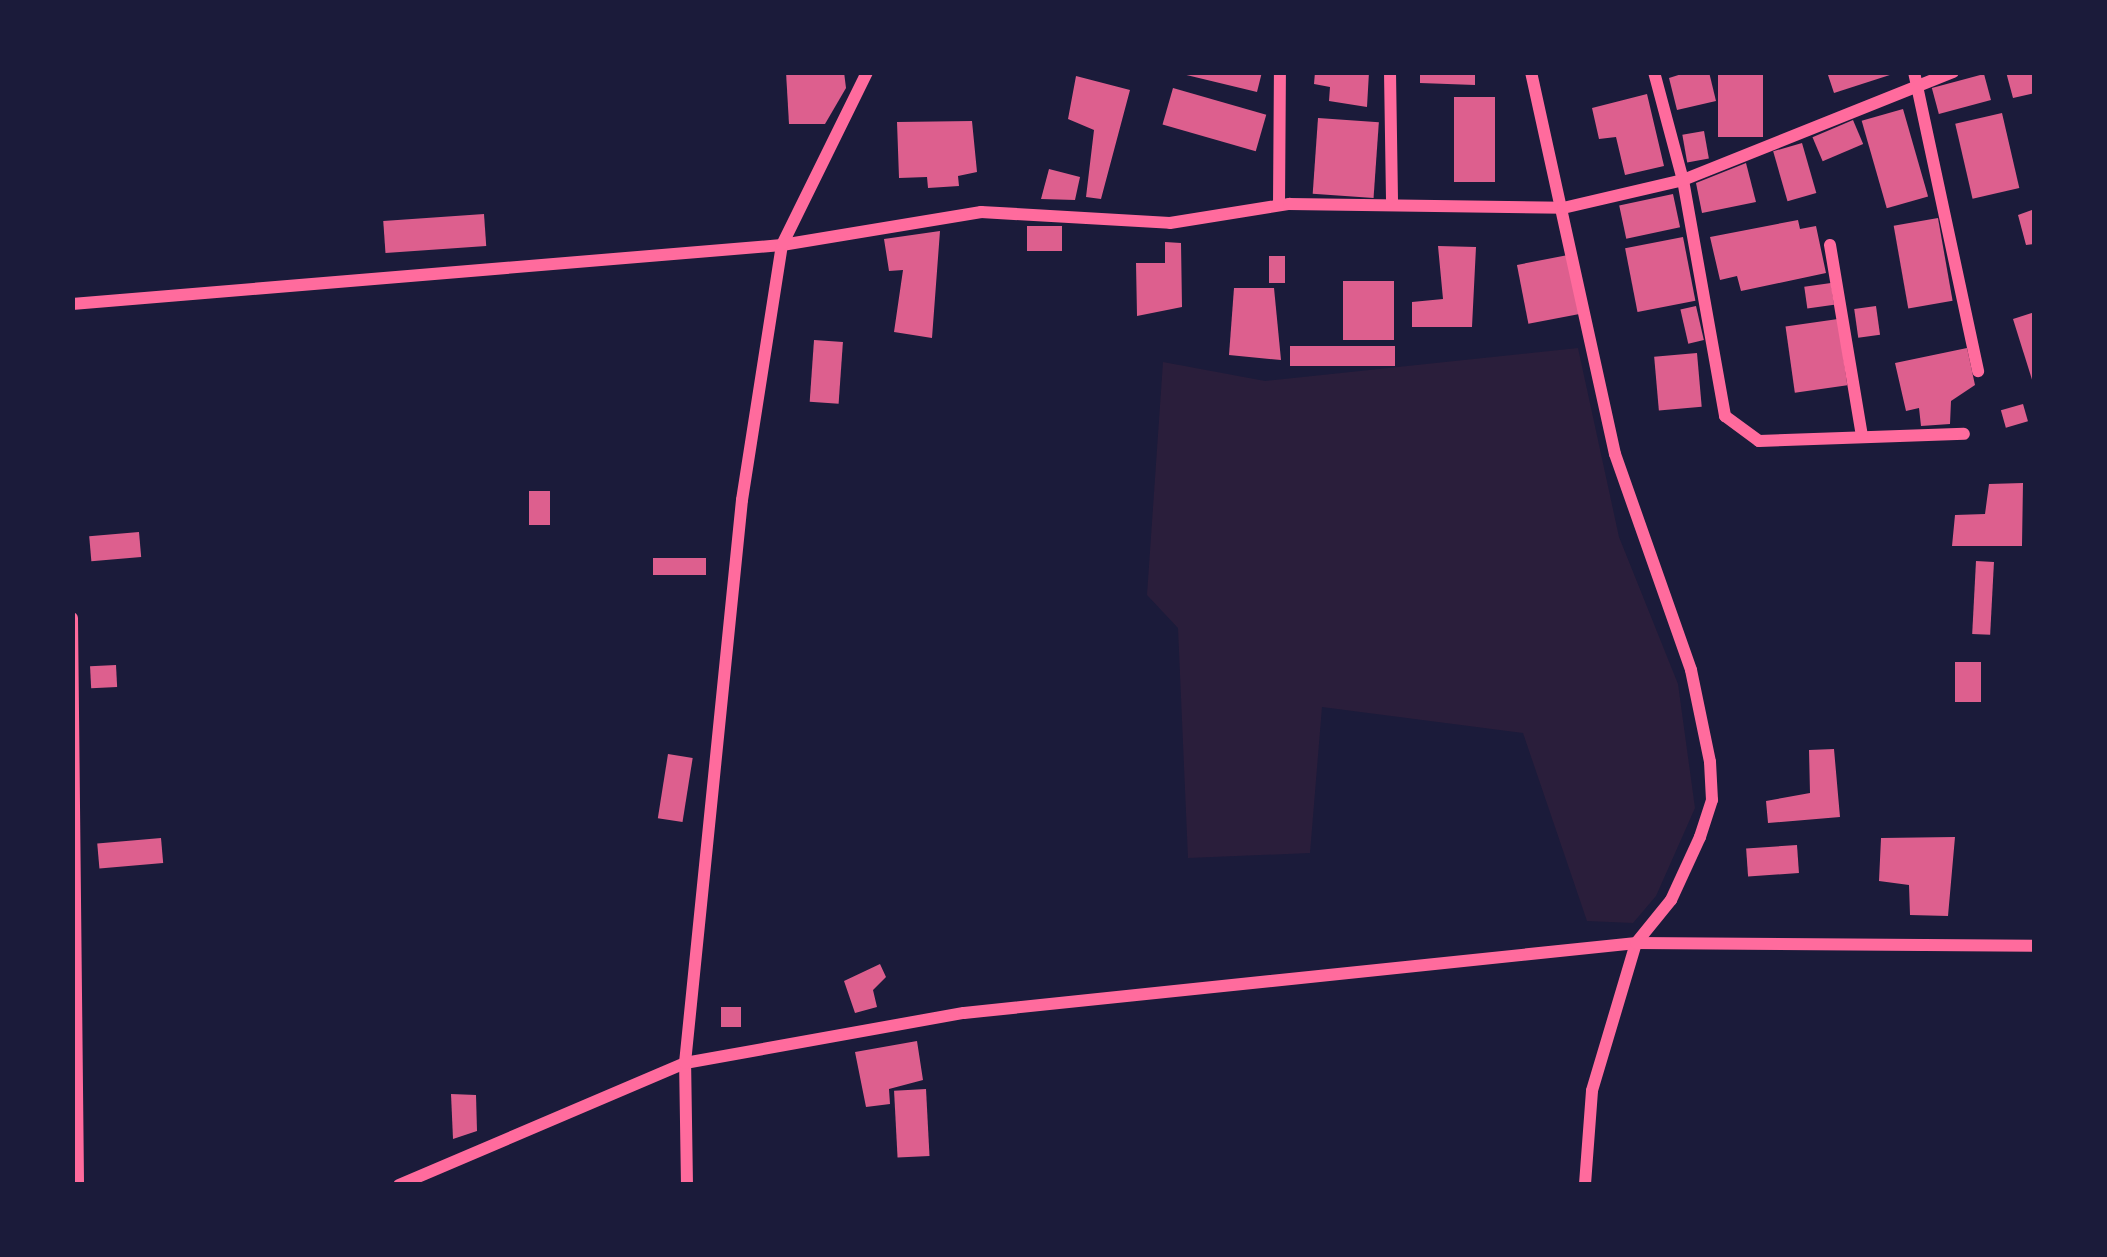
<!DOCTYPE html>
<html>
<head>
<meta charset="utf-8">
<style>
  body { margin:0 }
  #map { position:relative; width:2107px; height:1257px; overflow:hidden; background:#1b1b3a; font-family:Cabin,sans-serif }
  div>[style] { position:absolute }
  .green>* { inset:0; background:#2a1e3b }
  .building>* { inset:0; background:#dd5f8e; transform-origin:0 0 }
  .minor>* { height:12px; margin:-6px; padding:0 6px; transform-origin:6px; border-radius:6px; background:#ff6b9d }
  span { translate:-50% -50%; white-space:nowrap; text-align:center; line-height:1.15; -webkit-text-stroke:12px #1b1b3a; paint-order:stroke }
  .frame { position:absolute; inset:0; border:75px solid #1b1b3a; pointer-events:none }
</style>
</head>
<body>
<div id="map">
  <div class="green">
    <i style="clip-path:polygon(1578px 348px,1619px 537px,1678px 684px,1695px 808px,1656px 896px,1633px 923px,1587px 921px,1523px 733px,1322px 707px,1310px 853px,1188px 858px,1178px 628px,1147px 595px,1163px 362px,1265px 381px)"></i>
  </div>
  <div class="building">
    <i style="clip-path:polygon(786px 72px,844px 72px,846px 88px,825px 124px,789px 124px)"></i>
    <i style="clip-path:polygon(1174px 72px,1262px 72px,1257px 92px)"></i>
    <i style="clip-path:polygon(1315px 72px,1369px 72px,1367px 107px,1329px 101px,1330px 87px,1314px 84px)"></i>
    <i style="clip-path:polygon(1420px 72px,1475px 72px,1475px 85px,1420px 83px)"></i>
    <i style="clip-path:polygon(1688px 72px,1709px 72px,1716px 101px,1677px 110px,1669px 78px)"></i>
    <i style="left:1718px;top:72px;width:45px;height:65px"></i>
    <i style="clip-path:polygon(1827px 72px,1896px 72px,1896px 73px,1834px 93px)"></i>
    <i style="clip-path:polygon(2006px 72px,2035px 72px,2035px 93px,2013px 98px)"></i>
    <i style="left:1984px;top:74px;width:27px;height:54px;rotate:75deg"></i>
    <i style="clip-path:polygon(1076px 76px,1130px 90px,1101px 199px,1086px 197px,1094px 130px,1068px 119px)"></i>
    <i style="left:1173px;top:88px;width:97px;height:38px;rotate:16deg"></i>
    <i style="clip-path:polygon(1647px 94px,1664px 166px,1625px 175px,1616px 137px,1599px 139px,1592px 108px)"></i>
    <i style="left:1454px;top:97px;width:41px;height:85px"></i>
    <i style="left:1903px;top:109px;width:91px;height:43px;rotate:74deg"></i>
    <i style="left:2002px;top:113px;width:77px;height:48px;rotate:77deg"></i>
    <i style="left:1318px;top:118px;width:61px;height:76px;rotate:4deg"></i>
    <i style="left:1853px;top:120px;width:26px;height:44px;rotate:67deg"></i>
    <i style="clip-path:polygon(972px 121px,977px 172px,958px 176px,959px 186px,928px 188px,927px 177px,899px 178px,897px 122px)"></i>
    <i style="left:1704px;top:131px;width:28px;height:22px;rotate:80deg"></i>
    <i style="left:1802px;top:143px;width:52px;height:30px;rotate:74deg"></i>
    <i style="clip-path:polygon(1746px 163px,1756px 202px,1702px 213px,1696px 183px)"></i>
    <i style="clip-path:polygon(1049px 169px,1080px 177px,1075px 200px,1041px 199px)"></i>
    <i style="left:1673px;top:194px;width:34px;height:55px;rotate:78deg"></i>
    <i style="clip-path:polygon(2035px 209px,2035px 244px,2026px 245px,2018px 215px)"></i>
    <i style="left:484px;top:214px;width:32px;height:101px;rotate:86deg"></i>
    <i style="left:1938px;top:218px;width:84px;height:45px;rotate:80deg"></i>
    <i style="clip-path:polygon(1798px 220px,1800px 229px,1816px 226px,1826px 273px,1741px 291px,1737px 276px,1720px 280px,1710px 237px)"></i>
    <i style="left:1027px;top:226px;width:35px;height:25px"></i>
    <i style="clip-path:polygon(940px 231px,932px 338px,894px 332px,903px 270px,889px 271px,884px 239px)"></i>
    <i style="left:1683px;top:237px;width:65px;height:59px;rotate:79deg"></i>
    <i style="clip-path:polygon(1165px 242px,1181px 243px,1182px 307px,1137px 316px,1136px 263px,1165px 263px)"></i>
    <i style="clip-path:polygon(1438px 246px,1476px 247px,1472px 327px,1412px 327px,1412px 302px,1443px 299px)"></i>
    <i style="left:1568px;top:255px;width:60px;height:52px;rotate:79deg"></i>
    <i style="left:1269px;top:256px;width:16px;height:27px"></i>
    <i style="left:1343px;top:281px;width:51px;height:59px"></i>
    <i style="left:1831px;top:283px;width:22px;height:27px;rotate:82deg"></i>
    <i style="clip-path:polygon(1234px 288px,1274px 288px,1281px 360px,1229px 355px)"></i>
    <i style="left:1696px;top:306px;width:35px;height:16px;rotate:77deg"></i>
    <i style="left:1876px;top:306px;width:29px;height:22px;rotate:82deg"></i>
    <i style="clip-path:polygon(2035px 312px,2035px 386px,2034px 386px,2013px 319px)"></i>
    <i style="left:1838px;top:319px;width:67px;height:53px;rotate:82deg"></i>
    <i style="left:814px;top:340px;width:29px;height:62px;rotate:4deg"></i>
    <i style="left:1290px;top:346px;width:105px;height:20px"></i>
    <i style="clip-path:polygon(1967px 348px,1975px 385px,1951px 401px,1950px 424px,1921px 426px,1919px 408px,1906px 411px,1895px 363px)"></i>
    <i style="left:1697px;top:353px;width:54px;height:43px;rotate:85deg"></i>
    <i style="left:2023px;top:404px;width:18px;height:23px;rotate:74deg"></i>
    <i style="clip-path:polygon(2023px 483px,2022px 546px,1952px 546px,1955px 515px,1985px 514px,1989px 484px)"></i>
    <i style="left:529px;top:491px;width:21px;height:34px"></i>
    <i style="left:139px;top:532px;width:25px;height:50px;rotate:85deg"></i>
    <i style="left:706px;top:558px;width:17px;height:53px;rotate:90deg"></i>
    <i style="left:1976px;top:561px;width:18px;height:73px;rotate:3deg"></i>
    <i style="left:1955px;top:662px;width:26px;height:40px"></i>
    <i style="left:116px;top:665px;width:22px;height:26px;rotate:87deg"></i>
    <i style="clip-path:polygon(1834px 749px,1840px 817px,1768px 823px,1766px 801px,1810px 793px,1809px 750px)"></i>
    <i style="left:668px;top:754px;width:25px;height:65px;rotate:9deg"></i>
    <i style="clip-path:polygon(1955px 837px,1948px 916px,1910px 915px,1909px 885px,1879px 881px,1881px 838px)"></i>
    <i style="left:161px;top:838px;width:25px;height:64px;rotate:85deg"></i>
    <i style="left:1797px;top:845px;width:28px;height:51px;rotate:86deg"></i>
    <i style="clip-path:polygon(880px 964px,886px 977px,873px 990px,877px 1007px,855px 1013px,844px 981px)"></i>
    <i style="left:721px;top:1007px;width:20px;height:20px"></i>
    <i style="clip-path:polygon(917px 1041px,923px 1080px,889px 1089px,890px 1104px,866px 1107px,855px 1052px)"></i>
    <i style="left:926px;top:1089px;width:67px;height:32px;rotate:87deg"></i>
    <i style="clip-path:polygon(451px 1094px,476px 1095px,477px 1131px,453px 1139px)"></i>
  </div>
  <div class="minor">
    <i style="left:1390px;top:72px;width:133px;rotate:89.1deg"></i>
    <i style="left:1531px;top:72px;width:391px;rotate:77.6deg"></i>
    <i style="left:1615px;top:454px;width:229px;rotate:70.6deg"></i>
    <i style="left:1691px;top:670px;width:94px;rotate:78.3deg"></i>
    <i style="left:1710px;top:762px;width:38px;rotate:87deg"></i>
    <i style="left:1712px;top:800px;width:39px;rotate:108deg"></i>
    <i style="left:1700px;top:837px;width:69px;rotate:114.7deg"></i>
    <i style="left:1671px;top:900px;width:55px;rotate:129.1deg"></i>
    <i style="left:1636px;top:943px;width:154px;rotate:106.6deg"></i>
    <i style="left:1592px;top:1091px;width:94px;rotate:94.3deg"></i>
    <i style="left:1654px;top:72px;width:112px;rotate:75deg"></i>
    <i style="left:1683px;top:180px;width:240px;rotate:79.9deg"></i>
    <i style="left:1725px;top:416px;width:42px;rotate:36.3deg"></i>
    <i style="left:1759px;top:441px;width:205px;rotate:-2deg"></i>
    <i style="left:1914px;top:72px;width:306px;rotate:77.9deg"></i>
    <i style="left:1279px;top:205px;width:133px;rotate:-89.6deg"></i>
    <i style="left:1830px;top:245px;width:194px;rotate:80.5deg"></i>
    <i style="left:72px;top:304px;width:712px;rotate:-4.75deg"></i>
    <i style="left:782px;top:245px;width:202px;rotate:-9.4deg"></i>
    <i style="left:981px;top:212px;width:189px;rotate:3.3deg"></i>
    <i style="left:1170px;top:223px;width:121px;rotate:-9.1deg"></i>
    <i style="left:1289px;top:204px;width:274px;rotate:0.8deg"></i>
    <i style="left:1563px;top:208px;width:123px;rotate:-13.1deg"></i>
    <i style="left:1683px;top:180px;width:291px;rotate:-21.8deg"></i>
    <i style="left:72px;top:618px;width:567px;rotate:89.39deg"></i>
    <i style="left:399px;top:1185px;width:311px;rotate:-23.1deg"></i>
    <i style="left:685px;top:1063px;width:283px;rotate:-10.2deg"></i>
    <i style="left:964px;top:1013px;width:676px;rotate:-5.95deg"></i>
    <i style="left:1636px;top:943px;width:399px;rotate:0.4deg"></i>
    <i style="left:687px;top:1185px;width:122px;rotate:-90.9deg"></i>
    <i style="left:685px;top:1063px;width:566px;rotate:-84.22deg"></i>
    <i style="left:742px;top:500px;width:258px;rotate:-81.1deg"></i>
    <i style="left:782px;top:245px;width:193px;rotate:-63.8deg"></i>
  </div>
  <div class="frame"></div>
</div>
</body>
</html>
